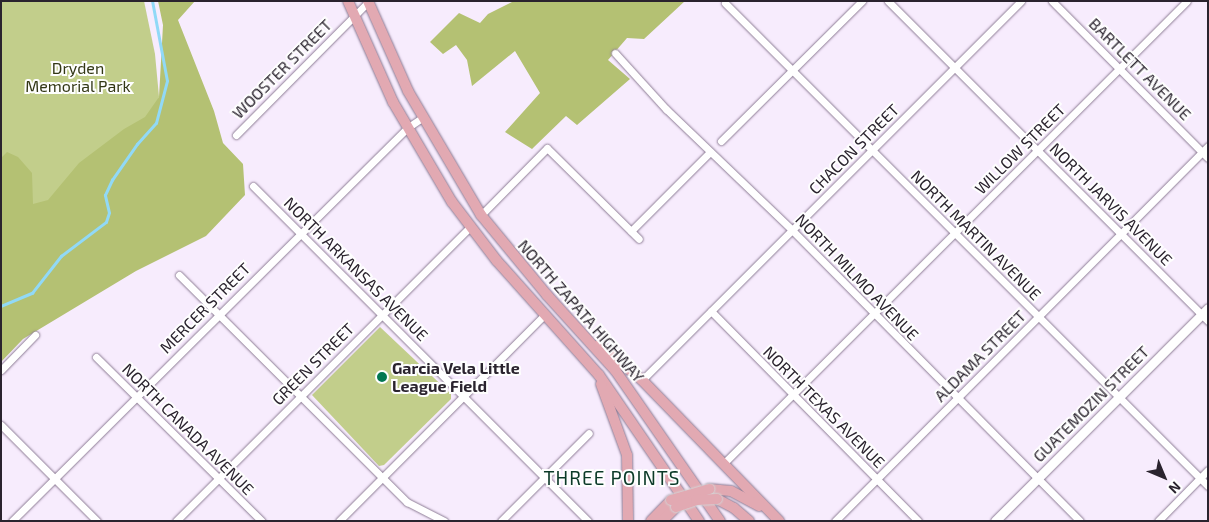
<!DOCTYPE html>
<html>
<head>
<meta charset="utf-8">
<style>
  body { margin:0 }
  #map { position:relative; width:1209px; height:522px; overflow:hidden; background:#f7ecfd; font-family:"Exo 2",sans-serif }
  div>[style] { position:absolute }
  .green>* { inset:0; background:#c2ce8b }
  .forest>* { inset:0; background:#b4c173 }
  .stream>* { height:2.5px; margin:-1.25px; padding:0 1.25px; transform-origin:1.25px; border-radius:1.25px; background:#91d9f7 }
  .roads { filter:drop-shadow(0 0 1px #8d7c95) drop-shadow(0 0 1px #8d7c95) }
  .minor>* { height:7px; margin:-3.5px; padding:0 3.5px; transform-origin:3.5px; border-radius:3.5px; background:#fff }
  .secondary>* { height:9px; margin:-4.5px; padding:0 4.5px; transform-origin:4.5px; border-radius:4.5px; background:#fff }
  .primary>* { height:10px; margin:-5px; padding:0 5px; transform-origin:5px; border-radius:5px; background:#e2a9b2 }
  .bridges { filter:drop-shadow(0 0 1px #d4d3d5) drop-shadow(0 0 1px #d4d3d5) }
  .primary-bridge>* { height:10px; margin:-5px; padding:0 5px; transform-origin:5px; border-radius:5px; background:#e2a9b2 }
  .dots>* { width:14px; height:14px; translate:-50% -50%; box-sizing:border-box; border:2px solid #fefefe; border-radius:50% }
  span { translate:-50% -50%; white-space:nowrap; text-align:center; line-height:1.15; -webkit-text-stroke:4px #fefefe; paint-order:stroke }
  .park-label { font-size:16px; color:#323715 }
  .street-label { font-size:16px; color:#2a232e }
  .poi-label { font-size:16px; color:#2a232e; font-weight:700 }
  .left { translate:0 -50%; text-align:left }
  .quarter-label { font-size:19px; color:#0b3a28; letter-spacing:1px }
  .frame { position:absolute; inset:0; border:2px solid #2a232e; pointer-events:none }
  .north { position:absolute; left:1139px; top:452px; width:50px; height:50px; -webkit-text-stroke:4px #fefefe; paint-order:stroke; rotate:135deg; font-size:14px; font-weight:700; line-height:20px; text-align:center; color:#2a232e }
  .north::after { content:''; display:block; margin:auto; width:18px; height:22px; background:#2a232e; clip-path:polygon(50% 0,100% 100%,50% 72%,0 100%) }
</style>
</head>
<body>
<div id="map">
  <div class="green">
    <i style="clip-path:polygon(1px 1px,144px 1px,155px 54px,159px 97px,152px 119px,1px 275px)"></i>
    <i style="clip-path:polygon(380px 327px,451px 394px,451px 399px,384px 465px,379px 466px,312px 395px)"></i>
  </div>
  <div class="forest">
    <i style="clip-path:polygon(158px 1px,195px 1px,178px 20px,214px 111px,223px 143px,243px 164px,245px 195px,206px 236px,136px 271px,23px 339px,1px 362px,1px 158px,7px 152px,18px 157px,32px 173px,33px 204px,48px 200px,79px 163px,124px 129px,145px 117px,159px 97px,163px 25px)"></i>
    <i style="clip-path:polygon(514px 1px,685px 1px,644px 39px,627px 38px,608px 60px,630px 79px,577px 125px,566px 116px,532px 149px,505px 132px,540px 93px,515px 51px,472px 86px,467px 60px,456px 45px,443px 54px,430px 42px,459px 13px,480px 23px,488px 14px)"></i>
  </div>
  <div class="stream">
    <i style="left:1px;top:306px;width:34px;rotate:-23deg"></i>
    <i style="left:32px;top:293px;width:47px;rotate:-51.9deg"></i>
    <i style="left:61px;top:256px;width:56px;rotate:-37.1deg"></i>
    <i style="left:106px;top:222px;width:9px;rotate:-72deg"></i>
    <i style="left:109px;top:213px;width:18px;rotate:-103deg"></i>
    <i style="left:105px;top:195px;width:17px;rotate:-65deg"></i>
    <i style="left:112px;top:180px;width:44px;rotate:-55.2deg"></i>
    <i style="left:137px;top:144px;width:28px;rotate:-48deg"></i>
    <i style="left:156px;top:123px;width:43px;rotate:-75.3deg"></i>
    <i style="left:167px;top:81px;width:81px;rotate:-100.6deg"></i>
  </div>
  <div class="roads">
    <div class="minor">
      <i style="left:888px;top:1px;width:453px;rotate:45deg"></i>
      <i style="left:1052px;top:1px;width:221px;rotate:45.2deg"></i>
      <i style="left:725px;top:3px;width:683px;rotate:45deg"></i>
      <i style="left:615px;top:53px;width:76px;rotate:47.7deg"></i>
      <i style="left:666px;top:109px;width:175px;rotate:43.8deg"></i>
      <i style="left:792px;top:230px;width:409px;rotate:45.3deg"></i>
      <i style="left:236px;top:135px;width:189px;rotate:-45.2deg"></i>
      <i style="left:721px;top:141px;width:199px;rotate:-44.8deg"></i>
      <i style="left:253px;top:186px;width:474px;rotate:45deg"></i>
      <i style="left:481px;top:215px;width:94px;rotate:-45.4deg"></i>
      <i style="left:547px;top:148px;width:129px;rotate:44.7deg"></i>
      <i style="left:631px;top:231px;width:112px;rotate:-45deg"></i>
      <i style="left:179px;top:275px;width:322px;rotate:44.9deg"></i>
      <i style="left:407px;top:502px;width:42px;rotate:27.2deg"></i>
      <i style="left:711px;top:311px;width:295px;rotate:45.4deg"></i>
      <i style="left:96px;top:357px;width:233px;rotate:44.7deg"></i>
      <i style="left:1px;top:370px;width:49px;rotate:-45.8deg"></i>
      <i style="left:642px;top:380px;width:536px;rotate:-45deg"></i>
      <i style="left:1px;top:425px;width:136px;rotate:45deg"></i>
      <i style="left:723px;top:464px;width:655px;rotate:-44.94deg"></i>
      <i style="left:12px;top:521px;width:557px;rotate:-44.85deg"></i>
      <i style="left:407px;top:128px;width:18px;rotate:-34deg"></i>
      <i style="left:176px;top:521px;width:416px;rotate:-45deg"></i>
      <i style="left:339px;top:521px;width:291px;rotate:-45.1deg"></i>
      <i style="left:501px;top:521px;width:124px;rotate:-45deg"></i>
      <i style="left:835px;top:521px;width:529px;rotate:-45.15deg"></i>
      <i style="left:1158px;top:521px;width:71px;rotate:-45.6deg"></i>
    </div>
    <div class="secondary">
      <i style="left:995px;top:521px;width:301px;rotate:-45deg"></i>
    </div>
    <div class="primary">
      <i style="left:348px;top:1px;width:111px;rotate:66deg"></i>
      <i style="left:393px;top:102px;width:116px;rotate:59.5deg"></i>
      <i style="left:452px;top:202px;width:74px;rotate:52.7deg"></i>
      <i style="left:497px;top:261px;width:153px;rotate:48.2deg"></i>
      <i style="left:599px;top:375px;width:177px;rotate:55.6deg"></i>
      <i style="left:368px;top:1px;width:98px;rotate:66deg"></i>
      <i style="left:408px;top:91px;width:144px;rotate:59.5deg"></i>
      <i style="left:481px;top:215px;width:104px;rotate:50.5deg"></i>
      <i style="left:547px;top:295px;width:101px;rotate:47.8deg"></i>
      <i style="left:615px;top:370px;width:184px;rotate:55.2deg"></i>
      <i style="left:599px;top:345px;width:55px;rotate:39.1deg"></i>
      <i style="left:642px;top:380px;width:197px;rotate:45.8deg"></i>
      <i style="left:601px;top:384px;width:76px;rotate:69.9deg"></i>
      <i style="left:627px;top:455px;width:66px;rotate:89.1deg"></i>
      <i style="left:709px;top:489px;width:22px;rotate:5deg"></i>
      <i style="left:731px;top:491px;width:32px;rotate:28deg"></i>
      <i style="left:717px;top:499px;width:19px;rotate:28deg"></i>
      <i style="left:734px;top:508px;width:20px;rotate:41deg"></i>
      <i style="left:651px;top:521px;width:29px;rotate:-46deg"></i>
      <i style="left:662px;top:521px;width:20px;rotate:-45deg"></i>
    </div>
  </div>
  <div class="bridges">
    <div class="primary-bridge">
      <i style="left:671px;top:500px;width:40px;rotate:-16deg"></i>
      <i style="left:676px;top:507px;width:21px;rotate:-19deg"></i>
      <i style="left:696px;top:500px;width:21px;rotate:-3deg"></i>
    </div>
  </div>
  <div class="dots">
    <i style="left:382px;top:377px;background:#037752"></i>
  </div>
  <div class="park-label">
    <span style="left:78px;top:77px">Dryden<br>Memorial Park</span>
  </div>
  <div class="street-label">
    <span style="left:282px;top:69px;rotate:-45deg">WOOSTER STREET</span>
    <span style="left:1140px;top:69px;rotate:45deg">BARTLETT AVENUE</span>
    <span style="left:854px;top:149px;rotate:-45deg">CHACON STREET</span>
    <span style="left:1020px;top:149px;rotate:-45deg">WILLOW STREET</span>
    <span style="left:1111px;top:204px;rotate:45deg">NORTH JARVIS AVENUE</span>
    <span style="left:976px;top:235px;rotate:45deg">NORTH MARTIN AVENUE</span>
    <span style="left:356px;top:269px;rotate:45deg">NORTH ARKANSAS AVENUE</span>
    <span style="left:857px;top:277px;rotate:46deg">NORTH MILMO AVENUE</span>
    <span style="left:205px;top:308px;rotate:-45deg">MERCER STREET</span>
    <span style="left:581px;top:311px;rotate:49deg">NORTH ZAPATA HIGHWAY</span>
    <span style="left:980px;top:356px;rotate:-45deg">ALDAMA STREET</span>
    <span style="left:313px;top:364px;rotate:-45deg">GREEN STREET</span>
    <span style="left:1091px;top:404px;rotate:-45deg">GUATEMOZIN STREET</span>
    <span style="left:824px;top:407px;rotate:45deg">NORTH TEXAS AVENUE</span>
    <span style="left:188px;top:429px;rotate:45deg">NORTH CANADA AVENUE</span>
  </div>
  <div class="poi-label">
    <span class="left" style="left:392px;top:377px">Garcia Vela Little<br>League Field</span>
  </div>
  <div class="quarter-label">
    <span style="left:612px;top:478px">THREE POINTS</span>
  </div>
  <div class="frame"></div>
  <div class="north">N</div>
</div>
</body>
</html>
